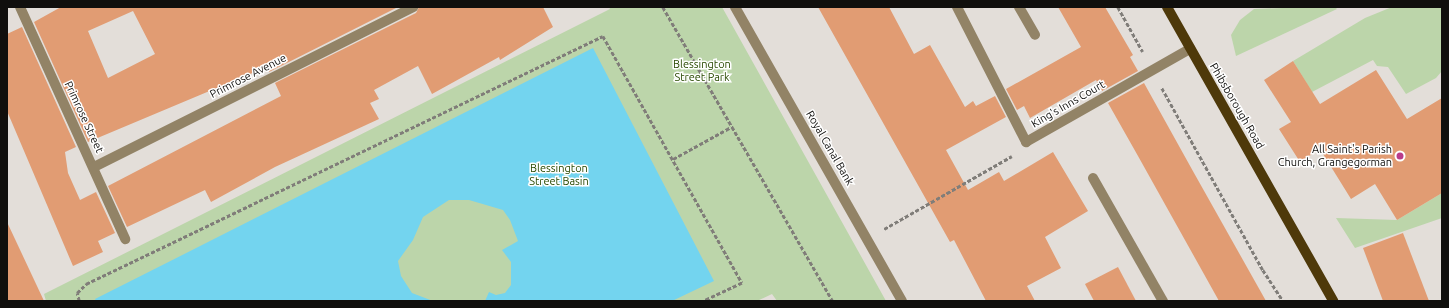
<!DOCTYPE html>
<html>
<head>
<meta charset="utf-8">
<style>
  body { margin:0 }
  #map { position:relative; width:1449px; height:308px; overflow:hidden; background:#e3ded9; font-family:Ubuntu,sans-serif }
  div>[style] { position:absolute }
  .green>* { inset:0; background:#bcd5aa }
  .water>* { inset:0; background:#73d4ef }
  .building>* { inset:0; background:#e19c73 }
  .path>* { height:2.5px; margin-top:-1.25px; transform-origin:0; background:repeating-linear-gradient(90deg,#807d79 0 4px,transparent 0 6px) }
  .minor>* { height:10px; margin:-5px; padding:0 5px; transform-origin:5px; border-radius:5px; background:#928366 }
  .major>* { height:10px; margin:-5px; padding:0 5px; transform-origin:5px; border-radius:5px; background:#4e390a }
  .dots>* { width:11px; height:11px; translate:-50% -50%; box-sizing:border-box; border:2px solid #fff; border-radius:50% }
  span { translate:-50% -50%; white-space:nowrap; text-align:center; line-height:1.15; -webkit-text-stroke:3px #fff; paint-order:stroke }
  .park-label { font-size:11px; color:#284900 }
  .street-label { font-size:11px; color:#100f0d }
  .poi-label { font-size:11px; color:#100f0d }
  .right { translate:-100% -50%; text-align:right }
  .frame { position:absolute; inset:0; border:8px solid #100f0d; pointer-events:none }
</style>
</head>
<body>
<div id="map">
  <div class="green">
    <i style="clip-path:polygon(609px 7px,722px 7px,886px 301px,777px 301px,772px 294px,757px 301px,46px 301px,44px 294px,610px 9px)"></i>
    <i style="clip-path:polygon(1308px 7px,1335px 7px,1337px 9px,1236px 56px,1231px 35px,1240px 20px,1254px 9px)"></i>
    <i style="clip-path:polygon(1392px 7px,1442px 7px,1442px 71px,1436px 78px,1406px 94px,1388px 67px,1377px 66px,1373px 60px,1312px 92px,1293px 61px,1365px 18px)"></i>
    <i style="clip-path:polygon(1442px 193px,1442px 218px,1355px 248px,1336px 218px,1397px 220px)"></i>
  </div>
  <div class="water">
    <i style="clip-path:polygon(593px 48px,714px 281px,672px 301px,485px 301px,489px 292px,496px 295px,505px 293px,511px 285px,511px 262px,502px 250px,518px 241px,510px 220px,503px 210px,469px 200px,449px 200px,423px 217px,413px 240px,398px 261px,401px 276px,412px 293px,433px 301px,96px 301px,95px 299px)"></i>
  </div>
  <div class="building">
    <i style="clip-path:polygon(evenodd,61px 7px,398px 7px,269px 72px,267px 67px,88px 142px,34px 22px,61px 7px,133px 11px,155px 54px,108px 78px,88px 31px,133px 11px)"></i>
    <i style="clip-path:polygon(419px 7px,543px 7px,553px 27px,500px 60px,499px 57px,432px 94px,418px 66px,374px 90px,379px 99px,370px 103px,379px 119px,275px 167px,211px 202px,205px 190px,127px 227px,108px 186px,281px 96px,275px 83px,416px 13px)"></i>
    <i style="clip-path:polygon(818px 7px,889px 7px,914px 54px,930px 45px,965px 107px,973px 101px,976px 106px,995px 96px,1006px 117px,946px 150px,968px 190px,999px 172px,1004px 181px,1053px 152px,1088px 211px,1045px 237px,1061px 268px,1027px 286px,1035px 301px,986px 301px,954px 240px,950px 242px)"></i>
    <i style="clip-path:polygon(1058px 7px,1105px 7px,1133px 55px,1130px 57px,1138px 71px,1102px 91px,1096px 80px,1030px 118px,1024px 106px,1017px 110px,1006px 89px,1081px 47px)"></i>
    <i style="clip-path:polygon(22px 27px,76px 147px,65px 152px,68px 173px,80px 200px,96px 192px,115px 233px,98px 241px,103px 252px,73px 266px,7px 111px,7px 34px)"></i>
    <i style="clip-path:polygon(1293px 61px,1320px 104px,1376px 70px,1407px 119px,1442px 98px,1442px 193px,1397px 220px,1375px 184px,1351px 199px,1320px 149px,1300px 162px,1279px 129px,1291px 122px,1264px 80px)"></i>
    <i style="clip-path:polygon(1144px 83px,1194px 173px,1266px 301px,1219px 301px,1138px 156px,1108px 103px)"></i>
    <i style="clip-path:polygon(7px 222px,44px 301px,7px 301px)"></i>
    <i style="clip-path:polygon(1403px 233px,1429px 301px,1383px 301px,1363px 248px)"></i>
    <i style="clip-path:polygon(1118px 267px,1136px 301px,1094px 301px,1085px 284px)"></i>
  </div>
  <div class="path">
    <i style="left:663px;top:7px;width:340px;rotate:60deg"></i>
    <i style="left:1118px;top:7px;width:51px;rotate:60.9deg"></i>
    <i style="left:1162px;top:88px;width:208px;rotate:61deg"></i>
    <i style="left:1263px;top:270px;width:37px;rotate:57deg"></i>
    <i style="left:673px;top:159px;width:66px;rotate:-28.9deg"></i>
    <i style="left:884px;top:229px;width:147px;rotate:-29.7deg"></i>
    <i style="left:79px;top:301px;width:8px;rotate:-104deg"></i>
    <i style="left:77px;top:293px;width:13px;rotate:-45deg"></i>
    <i style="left:86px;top:284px;width:573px;rotate:-25.63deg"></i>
    <i style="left:603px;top:36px;width:283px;rotate:60.6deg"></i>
    <i style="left:742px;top:283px;width:42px;rotate:154.7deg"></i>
    <i style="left:769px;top:301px;width:4px"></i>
  </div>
  <div class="minor">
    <i style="left:20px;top:7px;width:255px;rotate:65.6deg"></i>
    <i style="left:735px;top:7px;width:338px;rotate:60.4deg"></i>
    <i style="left:957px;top:7px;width:152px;rotate:62.9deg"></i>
    <i style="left:1026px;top:142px;width:189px;rotate:-29.6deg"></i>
    <i style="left:1019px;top:7px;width:32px;rotate:60deg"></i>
    <i style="left:94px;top:167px;width:357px;rotate:-26.6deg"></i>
    <i style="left:1093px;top:178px;width:142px;rotate:60.4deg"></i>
  </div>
  <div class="major">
    <i style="left:1167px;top:7px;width:338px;rotate:60.5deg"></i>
  </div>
  <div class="dots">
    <i style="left:1400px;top:156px;background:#b93c8b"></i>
  </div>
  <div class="park-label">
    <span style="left:702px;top:71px">Blessington<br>Street Park</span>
    <span style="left:559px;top:175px">Blessington<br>Street Basin</span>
  </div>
  <div class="street-label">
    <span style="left:248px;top:76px;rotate:-27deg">Primrose Avenue</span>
    <span style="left:1068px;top:104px;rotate:-30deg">King's Inns Court</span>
    <span style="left:1237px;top:106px;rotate:60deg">Phibsborough Road</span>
    <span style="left:84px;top:117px;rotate:65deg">Primrose Street</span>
    <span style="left:830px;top:148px;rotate:60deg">Royal Canal Bank</span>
  </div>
  <div class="poi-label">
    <span class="right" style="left:1392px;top:156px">All Saint's Parish<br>Church, Grangegorman</span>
  </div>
  <div class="frame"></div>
</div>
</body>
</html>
